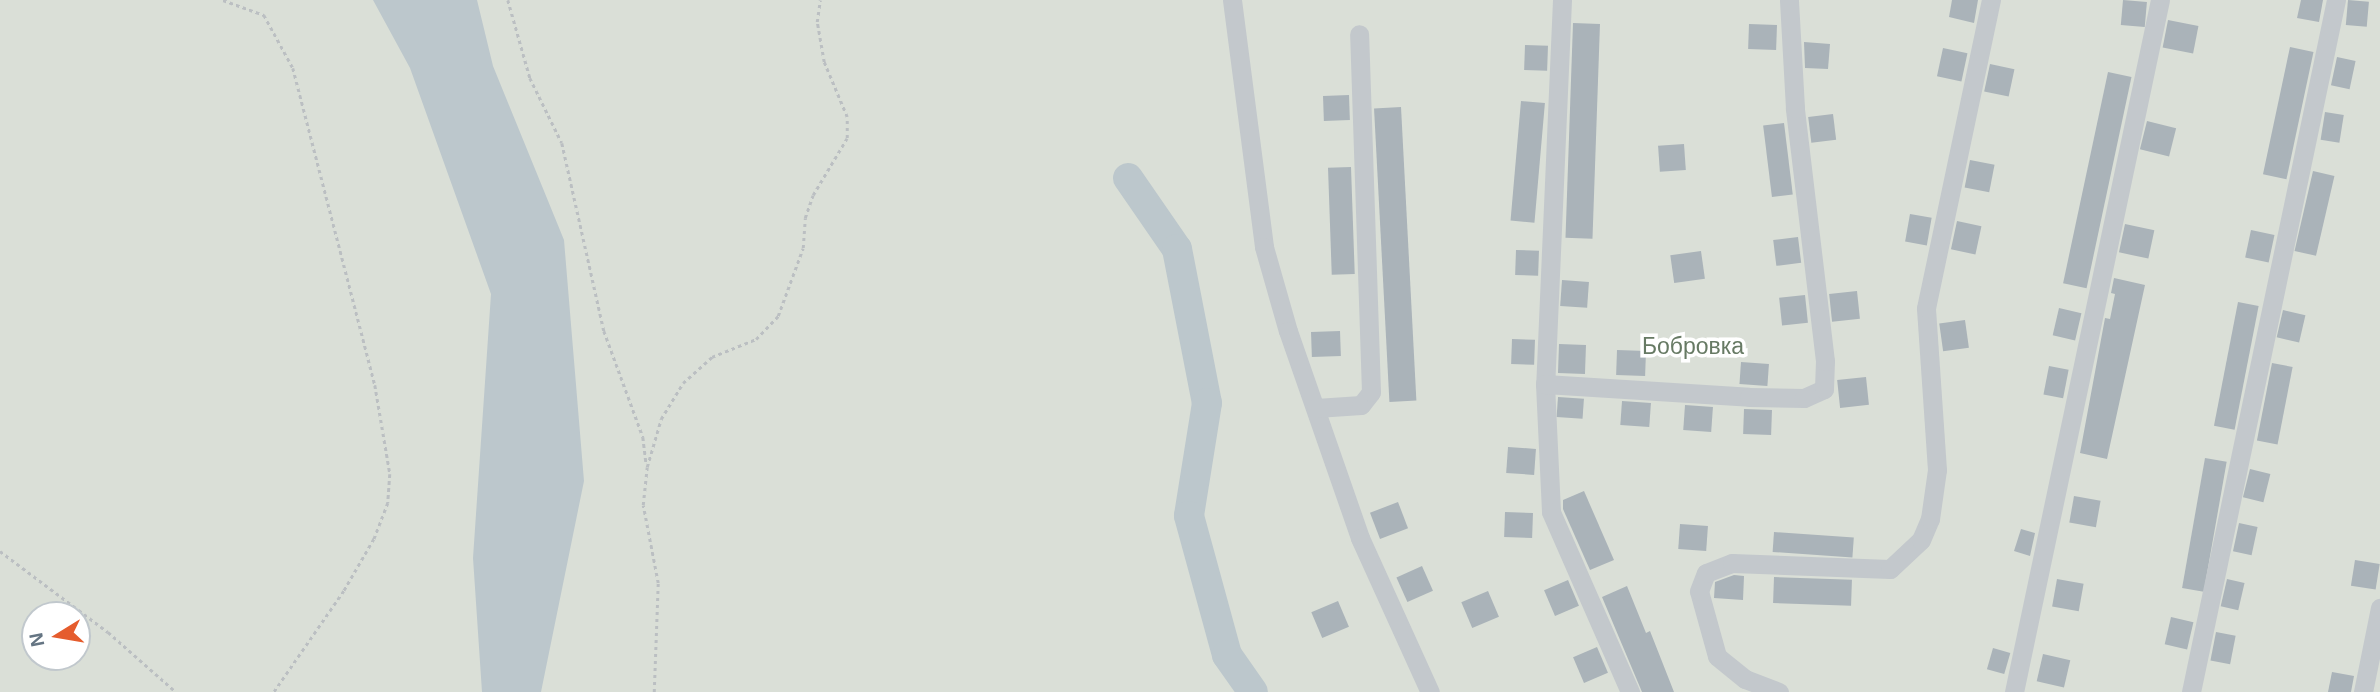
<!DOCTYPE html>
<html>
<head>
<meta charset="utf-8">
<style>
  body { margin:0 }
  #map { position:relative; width:2380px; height:692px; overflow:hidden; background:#fafaf8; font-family:Helvetica,sans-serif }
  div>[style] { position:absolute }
  .green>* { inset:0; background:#dadfd7 }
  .water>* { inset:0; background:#bcc7cc }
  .river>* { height:30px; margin:-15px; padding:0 15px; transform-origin:15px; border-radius:15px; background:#bcc7cc }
  .building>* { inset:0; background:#aab3b9; transform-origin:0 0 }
  .path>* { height:2.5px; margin-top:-1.25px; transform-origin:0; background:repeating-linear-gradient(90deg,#bbbfc2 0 3.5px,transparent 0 7px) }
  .minor>* { height:19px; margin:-9.5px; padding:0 9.5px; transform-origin:9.5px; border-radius:9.5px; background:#c3c8cc }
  span { translate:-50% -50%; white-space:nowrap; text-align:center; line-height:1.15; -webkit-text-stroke:7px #fff; paint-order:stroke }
  .park-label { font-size:23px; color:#677a64 }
  .north { position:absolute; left:21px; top:601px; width:70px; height:70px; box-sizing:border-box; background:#fff; border:2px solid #c1c8cd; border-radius:50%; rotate:259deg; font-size:19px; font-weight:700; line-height:28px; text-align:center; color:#657583 }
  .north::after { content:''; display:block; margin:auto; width:24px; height:32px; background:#e55c2d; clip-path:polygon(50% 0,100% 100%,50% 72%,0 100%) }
</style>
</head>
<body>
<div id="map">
  <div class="green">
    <i style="clip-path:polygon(evenodd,0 0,2380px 0,2380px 692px,0 692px,0 0,35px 615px,77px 615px,77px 657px,35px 657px,35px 615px)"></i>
  </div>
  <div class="water">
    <i style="clip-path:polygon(373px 0,477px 0,493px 66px,564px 240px,584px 481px,541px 692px,482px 692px,473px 558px,491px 294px,410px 68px)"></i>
  </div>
  <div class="river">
    <i style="left:1128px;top:178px;width:86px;rotate:55.4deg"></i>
    <i style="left:1177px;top:249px;width:157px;rotate:79deg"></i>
    <i style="left:1207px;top:403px;width:114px;rotate:99.1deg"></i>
    <i style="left:1189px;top:516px;width:144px;rotate:74.7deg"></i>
    <i style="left:1227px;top:655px;width:45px;rotate:54.9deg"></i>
  </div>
  <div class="building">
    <i style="clip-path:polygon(1952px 0,1978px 0,1974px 23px,1949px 17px)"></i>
    <i style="left:2123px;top:0;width:24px;height:25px;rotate:5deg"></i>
    <i style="clip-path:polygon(2301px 0,2323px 0,2319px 22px,2297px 18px)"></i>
    <i style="left:2348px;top:0;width:21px;height:25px;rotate:5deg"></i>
    <i style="left:2168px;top:20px;width:31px;height:28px;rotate:11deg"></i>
    <i style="left:1573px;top:23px;width:27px;height:215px;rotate:2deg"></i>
    <i style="left:1749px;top:24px;width:28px;height:25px;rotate:2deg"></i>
    <i style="clip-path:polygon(1804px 42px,1830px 44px,1828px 69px,1805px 68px)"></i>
    <i style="left:1525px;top:45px;width:23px;height:25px;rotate:2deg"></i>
    <i style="left:2290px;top:47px;width:24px;height:130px;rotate:12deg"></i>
    <i style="left:1943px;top:48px;width:25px;height:29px;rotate:12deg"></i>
    <i style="left:2337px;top:57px;width:19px;height:29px;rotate:12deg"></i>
    <i style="left:1990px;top:64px;width:25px;height:28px;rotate:12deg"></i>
    <i style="left:2108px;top:72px;width:24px;height:216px;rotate:12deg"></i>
    <i style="left:1349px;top:95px;width:25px;height:26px;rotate:88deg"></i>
    <i style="left:1521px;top:101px;width:24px;height:120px;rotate:5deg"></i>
    <i style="left:1401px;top:107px;width:294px;height:27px;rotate:87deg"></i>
    <i style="left:2325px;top:112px;width:19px;height:28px;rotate:9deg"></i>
    <i style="left:1833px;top:114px;width:26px;height:25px;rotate:83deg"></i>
    <i style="left:2147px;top:121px;width:30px;height:29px;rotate:14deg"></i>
    <i style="left:1784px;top:123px;width:72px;height:21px;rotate:83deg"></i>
    <i style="left:1684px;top:144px;width:26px;height:26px;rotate:86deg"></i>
    <i style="left:1970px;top:160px;width:25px;height:28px;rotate:11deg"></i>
    <i style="left:1351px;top:167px;width:107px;height:23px;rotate:88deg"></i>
    <i style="left:2313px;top:171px;width:22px;height:82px;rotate:13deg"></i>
    <i style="left:1910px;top:214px;width:22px;height:28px;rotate:10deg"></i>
    <i style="left:1957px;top:221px;width:25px;height:29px;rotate:12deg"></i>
    <i style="left:2125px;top:224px;width:30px;height:29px;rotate:12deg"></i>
    <i style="left:2251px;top:230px;width:24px;height:28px;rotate:12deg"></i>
    <i style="left:1798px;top:237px;width:26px;height:25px;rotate:83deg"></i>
    <i style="left:1516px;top:250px;width:23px;height:25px;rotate:2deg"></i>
    <i style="left:1701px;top:251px;width:28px;height:31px;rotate:82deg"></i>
    <i style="clip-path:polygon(2114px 278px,2145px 285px,2107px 459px,2080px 453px,2105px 318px,2110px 319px,2115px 294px,2111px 293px)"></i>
    <i style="left:1562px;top:280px;width:27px;height:26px;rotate:4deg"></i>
    <i style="left:1857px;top:291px;width:28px;height:28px;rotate:84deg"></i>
    <i style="left:1805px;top:295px;width:28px;height:26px;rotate:84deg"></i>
    <i style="left:2238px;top:302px;width:21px;height:126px;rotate:11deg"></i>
    <i style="left:2059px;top:308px;width:23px;height:28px;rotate:13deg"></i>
    <i style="left:2283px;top:310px;width:23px;height:28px;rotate:13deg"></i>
    <i style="left:1965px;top:320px;width:28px;height:26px;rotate:82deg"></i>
    <i style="left:1340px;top:331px;width:25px;height:29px;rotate:88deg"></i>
    <i style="left:1512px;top:339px;width:23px;height:25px;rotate:2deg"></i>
    <i style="left:1559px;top:344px;width:27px;height:29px;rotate:2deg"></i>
    <i style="left:1617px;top:350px;width:29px;height:25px;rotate:2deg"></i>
    <i style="left:1741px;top:362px;width:28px;height:22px;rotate:4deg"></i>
    <i style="left:2272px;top:363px;width:21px;height:79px;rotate:11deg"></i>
    <i style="left:2049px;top:366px;width:20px;height:29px;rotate:11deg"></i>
    <i style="left:1866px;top:377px;width:28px;height:29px;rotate:84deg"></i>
    <i style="left:1558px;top:397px;width:26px;height:20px;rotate:4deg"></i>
    <i style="left:1622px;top:401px;width:29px;height:24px;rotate:4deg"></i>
    <i style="left:1685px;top:405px;width:28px;height:25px;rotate:4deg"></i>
    <i style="left:1744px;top:409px;width:28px;height:25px;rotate:2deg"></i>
    <i style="left:1508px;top:447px;width:28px;height:26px;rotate:4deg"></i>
    <i style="left:2205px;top:458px;width:22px;height:132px;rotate:10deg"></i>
    <i style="left:2250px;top:469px;width:21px;height:29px;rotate:14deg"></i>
    <i style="clip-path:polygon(1584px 491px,1614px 560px,1590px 570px,1563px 509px,1563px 500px)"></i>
    <i style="left:2074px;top:496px;width:27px;height:27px;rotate:10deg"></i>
    <i style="left:1398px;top:502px;width:28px;height:30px;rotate:69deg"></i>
    <i style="left:1505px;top:512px;width:28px;height:25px;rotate:2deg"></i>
    <i style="left:2239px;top:523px;width:19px;height:29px;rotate:12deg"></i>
    <i style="left:1680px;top:524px;width:28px;height:25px;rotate:4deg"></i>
    <i style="clip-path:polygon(2021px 529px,2035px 533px,2030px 556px,2014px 551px)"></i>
    <i style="left:1774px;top:532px;width:80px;height:20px;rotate:4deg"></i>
    <i style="left:2355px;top:560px;width:25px;height:26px;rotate:9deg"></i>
    <i style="left:1422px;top:566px;width:27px;height:28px;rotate:66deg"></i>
    <i style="clip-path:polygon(1734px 575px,1744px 576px,1743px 600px,1714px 598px,1715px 582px)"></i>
    <i style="left:1774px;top:577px;width:78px;height:26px;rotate:2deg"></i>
    <i style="left:2057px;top:579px;width:27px;height:28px;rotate:10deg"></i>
    <i style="left:2227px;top:579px;width:18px;height:28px;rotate:13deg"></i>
    <i style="left:1568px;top:580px;width:28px;height:26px;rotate:67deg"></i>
    <i style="clip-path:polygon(1627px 586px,1646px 633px,1650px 631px,1674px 692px,1642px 692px,1602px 597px)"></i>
    <i style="left:1488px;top:591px;width:28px;height:29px;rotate:67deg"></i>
    <i style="left:1338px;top:601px;width:28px;height:29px;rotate:67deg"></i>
    <i style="left:2171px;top:617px;width:23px;height:28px;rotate:13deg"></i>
    <i style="left:2216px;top:632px;width:20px;height:29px;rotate:11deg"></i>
    <i style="left:1597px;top:647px;width:28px;height:26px;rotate:67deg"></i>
    <i style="left:1993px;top:648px;width:18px;height:22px;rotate:16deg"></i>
    <i style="left:2043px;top:654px;width:28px;height:28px;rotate:13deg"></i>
    <i style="clip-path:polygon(2332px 672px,2354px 676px,2351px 692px,2328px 692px)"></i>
  </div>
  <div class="path">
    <i style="left:223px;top:0;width:44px;rotate:20.1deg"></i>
    <i style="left:264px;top:15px;width:60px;rotate:61.3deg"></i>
    <i style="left:293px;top:68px;width:327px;rotate:75.5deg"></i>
    <i style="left:375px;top:385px;width:90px;rotate:80.4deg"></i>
    <i style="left:390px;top:474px;width:29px;rotate:94deg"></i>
    <i style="left:388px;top:503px;width:39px;rotate:111deg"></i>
    <i style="left:374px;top:539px;width:60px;rotate:120deg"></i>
    <i style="left:344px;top:591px;width:123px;rotate:124.7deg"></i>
    <i style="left:508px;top:0;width:81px;rotate:74.2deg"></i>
    <i style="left:530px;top:78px;width:72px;rotate:63.8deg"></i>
    <i style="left:562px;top:143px;width:193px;rotate:77.4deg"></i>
    <i style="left:604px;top:331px;width:113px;rotate:69.8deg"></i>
    <i style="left:643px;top:437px;width:26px;rotate:83deg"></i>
    <i style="left:0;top:551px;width:135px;rotate:36.9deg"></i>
    <i style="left:108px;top:632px;width:91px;rotate:41.4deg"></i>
    <i style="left:654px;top:692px;width:109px;rotate:-87.9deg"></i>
    <i style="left:658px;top:583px;width:79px;rotate:-100.9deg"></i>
    <i style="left:643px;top:505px;width:38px;rotate:-84deg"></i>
    <i style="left:647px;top:467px;width:50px;rotate:-73.7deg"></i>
    <i style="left:661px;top:419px;width:42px;rotate:-58.6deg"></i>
    <i style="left:683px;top:383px;width:39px;rotate:-42deg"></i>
    <i style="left:712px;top:357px;width:48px;rotate:-22.2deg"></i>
    <i style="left:756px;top:339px;width:32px;rotate:-46deg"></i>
    <i style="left:778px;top:316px;width:72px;rotate:-69.8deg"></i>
    <i style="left:803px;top:248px;width:30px;rotate:-86deg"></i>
    <i style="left:805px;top:218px;width:24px;rotate:-71deg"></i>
    <i style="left:813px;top:195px;width:66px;rotate:-59.2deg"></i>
    <i style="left:847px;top:138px;width:21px;rotate:-90deg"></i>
    <i style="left:847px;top:117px;width:60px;rotate:-112.7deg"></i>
    <i style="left:824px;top:62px;width:41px;rotate:-99.9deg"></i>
    <i style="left:817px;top:22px;width:22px;rotate:-82deg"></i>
  </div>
  <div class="minor">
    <i style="left:1232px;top:0;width:249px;rotate:82.6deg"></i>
    <i style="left:1264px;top:247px;width:87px;rotate:74.1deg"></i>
    <i style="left:1288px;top:331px;width:219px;rotate:70.8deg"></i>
    <i style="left:1360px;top:538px;width:169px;rotate:65.6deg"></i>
    <i style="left:1562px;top:0;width:384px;rotate:92.5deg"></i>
    <i style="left:1545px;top:384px;width:128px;rotate:87.3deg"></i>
    <i style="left:1551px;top:512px;width:197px;rotate:66.3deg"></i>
    <i style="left:1545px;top:384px;width:204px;rotate:3.6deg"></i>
    <i style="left:1749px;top:397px;width:55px;rotate:1deg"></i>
    <i style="left:1804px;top:398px;width:22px;rotate:-24deg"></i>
    <i style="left:1824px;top:389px;width:28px;rotate:-88deg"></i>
    <i style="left:1825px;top:361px;width:255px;rotate:-96.8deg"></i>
    <i style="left:1795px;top:108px;width:108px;rotate:-93.2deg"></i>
    <i style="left:1316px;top:408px;width:45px;rotate:-3.8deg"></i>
    <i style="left:1361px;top:405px;width:16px;rotate:-52deg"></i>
    <i style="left:1371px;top:392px;width:358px;rotate:-91.9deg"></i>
    <i style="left:1779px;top:692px;width:36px;rotate:-159deg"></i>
    <i style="left:1745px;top:679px;width:36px;rotate:-141deg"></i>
    <i style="left:1717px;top:656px;width:67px;rotate:-105.5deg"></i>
    <i style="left:1699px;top:591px;width:19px;rotate:-69deg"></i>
    <i style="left:1706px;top:573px;width:28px;rotate:-21deg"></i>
    <i style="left:1732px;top:563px;width:158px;rotate:2.2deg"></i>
    <i style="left:1890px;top:569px;width:42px;rotate:-43.1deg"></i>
    <i style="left:1921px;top:540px;width:23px;rotate:-67deg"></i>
    <i style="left:1930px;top:519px;width:49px;rotate:-81.9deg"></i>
    <i style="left:1937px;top:470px;width:162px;rotate:-93.9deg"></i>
    <i style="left:1926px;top:308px;width:315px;rotate:-78.1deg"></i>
    <i style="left:2014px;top:692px;width:707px;rotate:-78.09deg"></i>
    <i style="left:2191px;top:692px;width:707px;rotate:-78.17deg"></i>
    <i style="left:2363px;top:692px;width:86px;rotate:-78.6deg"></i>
  </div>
  <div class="park-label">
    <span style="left:1693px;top:346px">Бобровка</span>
  </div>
  <div class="north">N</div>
</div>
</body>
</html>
